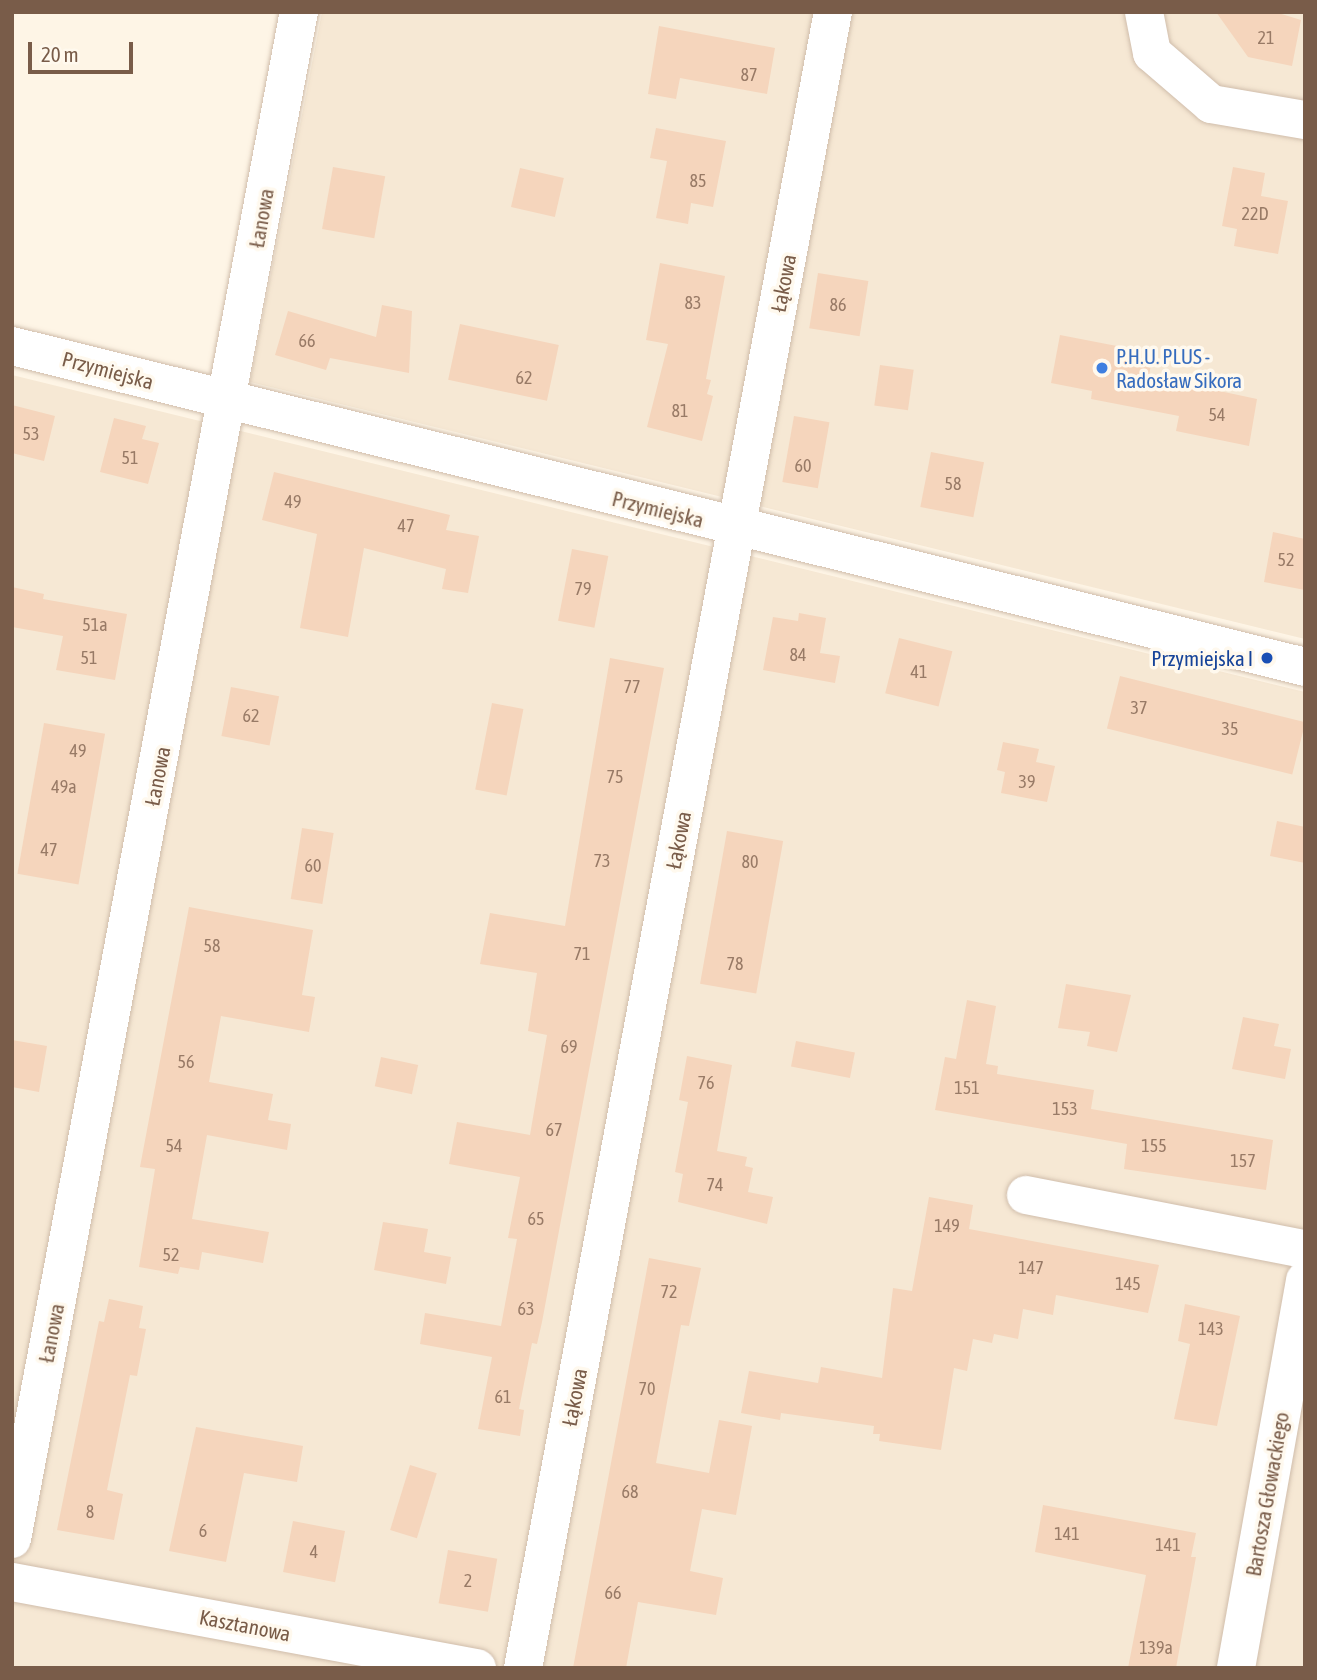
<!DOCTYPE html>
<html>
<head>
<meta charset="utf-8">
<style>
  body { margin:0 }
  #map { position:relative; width:1317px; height:1680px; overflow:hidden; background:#fef5e6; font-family:"Asap Condensed",sans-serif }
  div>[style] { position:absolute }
  .residential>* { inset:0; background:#f6e8d4 }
  .building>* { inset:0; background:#f5d5bc; transform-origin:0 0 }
  .roads { filter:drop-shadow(0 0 2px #d0bdab) drop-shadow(0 0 2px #d0bdab) }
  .street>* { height:38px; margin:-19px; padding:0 19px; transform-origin:19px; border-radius:19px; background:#fff }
  .dots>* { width:19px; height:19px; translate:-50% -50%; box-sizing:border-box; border:4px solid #fff9ee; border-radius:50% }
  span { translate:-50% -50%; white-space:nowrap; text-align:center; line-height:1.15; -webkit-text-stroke:7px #fff9ee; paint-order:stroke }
  .number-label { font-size:18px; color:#987a66 }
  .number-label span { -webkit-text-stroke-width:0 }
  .street-label { font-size:21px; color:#795c49 }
  .shop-label { font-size:21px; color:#366cbe }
  .left { translate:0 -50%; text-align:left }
  .transit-label { font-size:21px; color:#164399 }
  .right { translate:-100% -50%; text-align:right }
  .frame { position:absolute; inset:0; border:14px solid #795c49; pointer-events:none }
  .scale { position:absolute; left:28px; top:42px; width:105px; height:32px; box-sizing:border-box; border:4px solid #795c49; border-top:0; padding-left:9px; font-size:21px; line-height:24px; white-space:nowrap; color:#795c49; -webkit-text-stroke:5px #fff9ee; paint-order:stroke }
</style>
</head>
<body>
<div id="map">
  <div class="residential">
    <i style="clip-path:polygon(322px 12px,1305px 12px,1305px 639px,250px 382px)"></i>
    <i style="clip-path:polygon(12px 375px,1305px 692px,1305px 1668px,12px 1668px)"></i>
  </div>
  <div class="building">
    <i style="clip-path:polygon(1216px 12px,1275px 12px,1301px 20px,1292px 66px,1248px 57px)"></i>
    <i style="clip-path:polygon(659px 26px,775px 48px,767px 94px,680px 78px,676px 99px,648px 94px)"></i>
    <i style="clip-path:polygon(656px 128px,726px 141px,713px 207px,691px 203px,688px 224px,656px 218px,667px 161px,650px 158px)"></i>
    <i style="left:333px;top:167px;width:53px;height:63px;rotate:10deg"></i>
    <i style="clip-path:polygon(1233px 167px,1265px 173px,1261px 196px,1288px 201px,1278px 254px,1234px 246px,1237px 229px,1222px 226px)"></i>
    <i style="left:520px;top:168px;width:45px;height:40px;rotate:13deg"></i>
    <i style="clip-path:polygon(660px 263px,725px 276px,706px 379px,711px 380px,707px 394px,713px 396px,702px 441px,647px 427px,668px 344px,646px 340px)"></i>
    <i style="left:818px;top:273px;width:51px;height:56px;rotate:9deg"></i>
    <i style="clip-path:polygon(382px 305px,412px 311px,409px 373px,330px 358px,326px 370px,275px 355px,288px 311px,376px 337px)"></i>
    <i style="left:460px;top:324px;width:101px;height:57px;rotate:12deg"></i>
    <i style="clip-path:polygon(1060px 335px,1153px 353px,1149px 376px,1257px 399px,1249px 446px,1176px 431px,1179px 416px,1091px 399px,1092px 391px,1051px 383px)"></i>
    <i style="left:880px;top:365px;width:34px;height:41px;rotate:8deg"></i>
    <i style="clip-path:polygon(12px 405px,55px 416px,44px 461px,12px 453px)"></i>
    <i style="left:794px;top:416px;width:36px;height:67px;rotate:10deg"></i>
    <i style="clip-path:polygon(114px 418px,146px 426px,142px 439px,159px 443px,148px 484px,100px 472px)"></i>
    <i style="left:931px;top:452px;width:54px;height:56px;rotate:11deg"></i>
    <i style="clip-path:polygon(274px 472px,450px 515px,446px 530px,479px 536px,468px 593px,442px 589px,446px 569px,364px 548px,348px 637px,300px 628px,317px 534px,262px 520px)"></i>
    <i style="clip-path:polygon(1273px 532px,1305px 539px,1305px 590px,1264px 582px)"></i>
    <i style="left:572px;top:549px;width:37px;height:73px;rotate:11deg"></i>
    <i style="clip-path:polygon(12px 587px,44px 594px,43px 599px,127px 614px,115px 680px,56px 670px,63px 636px,12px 627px)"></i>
    <i style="clip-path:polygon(799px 613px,826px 618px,820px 653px,840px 656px,835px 683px,763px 670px,773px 617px,798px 621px)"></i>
    <i style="left:899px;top:638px;width:55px;height:57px;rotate:14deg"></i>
    <i style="clip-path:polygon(610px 658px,664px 668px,542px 1322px,537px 1344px,532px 1343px,519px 1409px,524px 1410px,520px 1436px,478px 1429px,492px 1357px,420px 1344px,425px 1313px,501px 1326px,517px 1239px,508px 1238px,520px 1177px,449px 1164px,457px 1122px,530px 1135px,547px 1035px,528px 1031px,537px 973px,480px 964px,490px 913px,565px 926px)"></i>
    <i style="left:1120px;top:676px;width:191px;height:54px;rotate:14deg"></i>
    <i style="left:231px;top:687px;width:49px;height:50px;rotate:11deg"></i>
    <i style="left:492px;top:703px;width:32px;height:88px;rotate:11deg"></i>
    <i style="left:44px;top:723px;width:62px;height:153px;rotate:10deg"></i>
    <i style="clip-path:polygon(1003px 742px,1039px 749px,1036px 762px,1055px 766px,1047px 802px,1001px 793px,1005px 772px,997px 770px)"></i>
    <i style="clip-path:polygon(1277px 821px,1305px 827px,1305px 863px,1270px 856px)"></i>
    <i style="left:302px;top:828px;width:32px;height:72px;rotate:9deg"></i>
    <i style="left:727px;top:831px;width:57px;height:155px;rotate:10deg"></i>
    <i style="clip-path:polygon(189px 907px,313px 930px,302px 995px,315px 997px,309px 1032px,221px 1016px,209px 1082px,273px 1094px,268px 1120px,291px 1124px,287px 1150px,207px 1135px,192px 1219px,269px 1232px,263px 1263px,202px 1252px,199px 1270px,180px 1267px,178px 1274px,139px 1267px,155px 1169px,140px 1167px)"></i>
    <i style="clip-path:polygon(1066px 984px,1131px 995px,1117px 1052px,1087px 1046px,1090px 1032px,1058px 1028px)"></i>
    <i style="clip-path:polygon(967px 1000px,996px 1006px,986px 1064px,998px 1066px,997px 1074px,1094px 1090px,1091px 1109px,1273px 1140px,1266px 1190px,1124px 1169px,1127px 1144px,935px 1110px,945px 1057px,956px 1059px)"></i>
    <i style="clip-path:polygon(1243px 1017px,1279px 1024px,1274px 1046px,1291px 1049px,1285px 1079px,1232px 1069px)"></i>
    <i style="clip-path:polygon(12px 1040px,47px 1046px,39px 1092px,12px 1087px)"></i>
    <i style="left:796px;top:1041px;width:60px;height:26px;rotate:11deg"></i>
    <i style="clip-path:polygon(687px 1056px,732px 1065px,717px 1151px,747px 1157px,745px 1166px,753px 1168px,748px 1192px,773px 1197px,767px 1224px,678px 1202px,683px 1174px,675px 1172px,688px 1102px,679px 1100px)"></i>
    <i style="left:381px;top:1057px;width:38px;height:30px;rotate:12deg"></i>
    <i style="clip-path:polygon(929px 1197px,973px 1205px,969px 1229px,1159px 1265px,1148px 1313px,1056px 1295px,1053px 1315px,1023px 1309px,1018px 1339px,994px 1334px,992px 1343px,973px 1339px,967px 1371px,954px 1368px,941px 1450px,879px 1441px,880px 1434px,873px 1434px,874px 1426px,781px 1413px,780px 1420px,741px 1413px,749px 1371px,818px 1383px,821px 1367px,882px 1378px,893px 1288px,912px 1291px)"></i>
    <i style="clip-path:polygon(383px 1222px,428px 1229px,424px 1252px,451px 1257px,446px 1284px,374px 1270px)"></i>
    <i style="clip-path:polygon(649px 1258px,701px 1268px,689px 1326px,681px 1325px,656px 1463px,709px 1473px,719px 1420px,752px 1426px,736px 1515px,702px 1509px,690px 1571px,723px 1578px,716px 1615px,638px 1602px,626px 1668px,573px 1668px)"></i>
    <i style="clip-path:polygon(109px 1299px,143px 1306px,139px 1328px,146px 1329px,137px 1376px,130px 1375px,107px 1490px,123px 1494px,114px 1540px,57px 1530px,99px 1321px,104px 1322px)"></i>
    <i style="clip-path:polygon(1185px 1304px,1240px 1316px,1217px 1426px,1174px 1419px,1190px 1344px,1178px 1341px)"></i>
    <i style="clip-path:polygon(196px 1427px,303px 1446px,297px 1482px,244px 1473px,226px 1562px,169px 1551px)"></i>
    <i style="left:410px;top:1465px;width:28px;height:68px;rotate:17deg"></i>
    <i style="clip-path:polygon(1043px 1505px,1196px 1533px,1191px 1557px,1196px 1557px,1176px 1668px,1128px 1668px,1146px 1575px,1035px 1552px)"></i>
    <i style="left:293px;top:1521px;width:53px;height:52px;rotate:11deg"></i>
    <i style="left:448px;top:1550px;width:50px;height:54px;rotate:10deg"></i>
  </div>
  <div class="roads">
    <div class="street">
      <i style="left:1144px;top:12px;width:42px;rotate:79deg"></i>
      <i style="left:1152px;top:53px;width:78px;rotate:40.8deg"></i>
      <i style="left:1211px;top:104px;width:95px;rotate:9.7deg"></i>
      <i style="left:12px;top:346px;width:1332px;rotate:13.94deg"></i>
      <i style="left:1026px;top:1195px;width:284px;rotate:11deg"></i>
      <i style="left:12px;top:1539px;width:1554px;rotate:-79.36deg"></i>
      <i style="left:12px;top:1582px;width:473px;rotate:10.5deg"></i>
      <i style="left:523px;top:1668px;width:1685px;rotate:-79.4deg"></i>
      <i style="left:1236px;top:1668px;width:394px;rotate:-79.9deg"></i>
    </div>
  </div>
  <div class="dots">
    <i style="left:1102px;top:368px;background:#3f7fe0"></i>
    <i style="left:1267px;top:658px;background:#1a4fb4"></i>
  </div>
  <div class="number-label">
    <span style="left:1266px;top:38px">21</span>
    <span style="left:749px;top:75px">87</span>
    <span style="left:698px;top:181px">85</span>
    <span style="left:1255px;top:214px">22D</span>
    <span style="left:693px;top:303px">83</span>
    <span style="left:838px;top:305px">86</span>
    <span style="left:307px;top:341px">66</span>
    <span style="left:524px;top:378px">62</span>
    <span style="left:680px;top:411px">81</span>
    <span style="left:1217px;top:415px">54</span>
    <span style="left:31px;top:434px">53</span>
    <span style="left:130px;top:458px">51</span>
    <span style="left:803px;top:466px">60</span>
    <span style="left:953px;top:484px">58</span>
    <span style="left:293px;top:502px">49</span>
    <span style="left:406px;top:526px">47</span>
    <span style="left:1286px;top:560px">52</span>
    <span style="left:583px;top:589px">79</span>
    <span style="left:95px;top:625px">51a</span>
    <span style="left:798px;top:655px">84</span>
    <span style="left:89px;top:658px">51</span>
    <span style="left:919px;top:672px">41</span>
    <span style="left:632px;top:687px">77</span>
    <span style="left:1139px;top:708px">37</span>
    <span style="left:251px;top:716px">62</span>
    <span style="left:1230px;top:729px">35</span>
    <span style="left:78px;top:751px">49</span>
    <span style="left:615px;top:777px">75</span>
    <span style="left:1027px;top:782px">39</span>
    <span style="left:64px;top:787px">49a</span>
    <span style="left:49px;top:850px">47</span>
    <span style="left:602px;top:861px">73</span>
    <span style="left:750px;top:862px">80</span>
    <span style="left:313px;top:866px">60</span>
    <span style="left:212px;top:946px">58</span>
    <span style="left:582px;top:954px">71</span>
    <span style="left:735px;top:964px">78</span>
    <span style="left:569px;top:1047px">69</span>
    <span style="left:186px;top:1062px">56</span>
    <span style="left:706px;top:1083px">76</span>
    <span style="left:967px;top:1088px">151</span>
    <span style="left:1065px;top:1109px">153</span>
    <span style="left:554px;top:1130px">67</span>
    <span style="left:174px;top:1146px">54</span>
    <span style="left:1154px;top:1146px">155</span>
    <span style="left:1243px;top:1161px">157</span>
    <span style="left:715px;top:1185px">74</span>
    <span style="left:536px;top:1219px">65</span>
    <span style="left:947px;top:1226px">149</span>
    <span style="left:171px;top:1255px">52</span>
    <span style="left:1031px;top:1268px">147</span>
    <span style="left:1128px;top:1284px">145</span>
    <span style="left:669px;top:1292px">72</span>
    <span style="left:526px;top:1309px">63</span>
    <span style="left:1211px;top:1329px">143</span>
    <span style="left:647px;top:1389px">70</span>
    <span style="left:503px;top:1397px">61</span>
    <span style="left:630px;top:1492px">68</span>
    <span style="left:90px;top:1512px">8</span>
    <span style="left:203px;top:1531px">6</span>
    <span style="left:1067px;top:1534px">141</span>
    <span style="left:1168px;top:1545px">141</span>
    <span style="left:314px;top:1552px">4</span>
    <span style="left:468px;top:1581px">2</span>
    <span style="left:613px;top:1593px">66</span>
    <span style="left:1156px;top:1648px">139a</span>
  </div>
  <div class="street-label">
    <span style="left:261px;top:218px;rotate:-80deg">Łanowa</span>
    <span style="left:783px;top:283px;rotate:-79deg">Łąkowa</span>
    <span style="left:108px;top:370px;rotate:15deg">Przymiejska</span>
    <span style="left:658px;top:509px;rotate:14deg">Przymiejska</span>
    <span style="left:157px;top:776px;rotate:-79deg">Łanowa</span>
    <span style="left:678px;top:840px;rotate:-79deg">Łąkowa</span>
    <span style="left:51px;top:1333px;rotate:-79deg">Łanowa</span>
    <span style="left:574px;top:1397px;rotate:-79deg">Łąkowa</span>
    <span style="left:1267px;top:1494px;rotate:-80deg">Bartosza Głowackiego</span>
    <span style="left:245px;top:1625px;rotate:11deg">Kasztanowa</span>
  </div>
  <div class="shop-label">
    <span class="left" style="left:1116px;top:368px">P.H.U. PLUS -<br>Radosław Sikora</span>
  </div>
  <div class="transit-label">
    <span class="right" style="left:1253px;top:658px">Przymiejska I</span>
  </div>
  <div class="frame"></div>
  <div class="scale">20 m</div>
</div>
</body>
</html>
